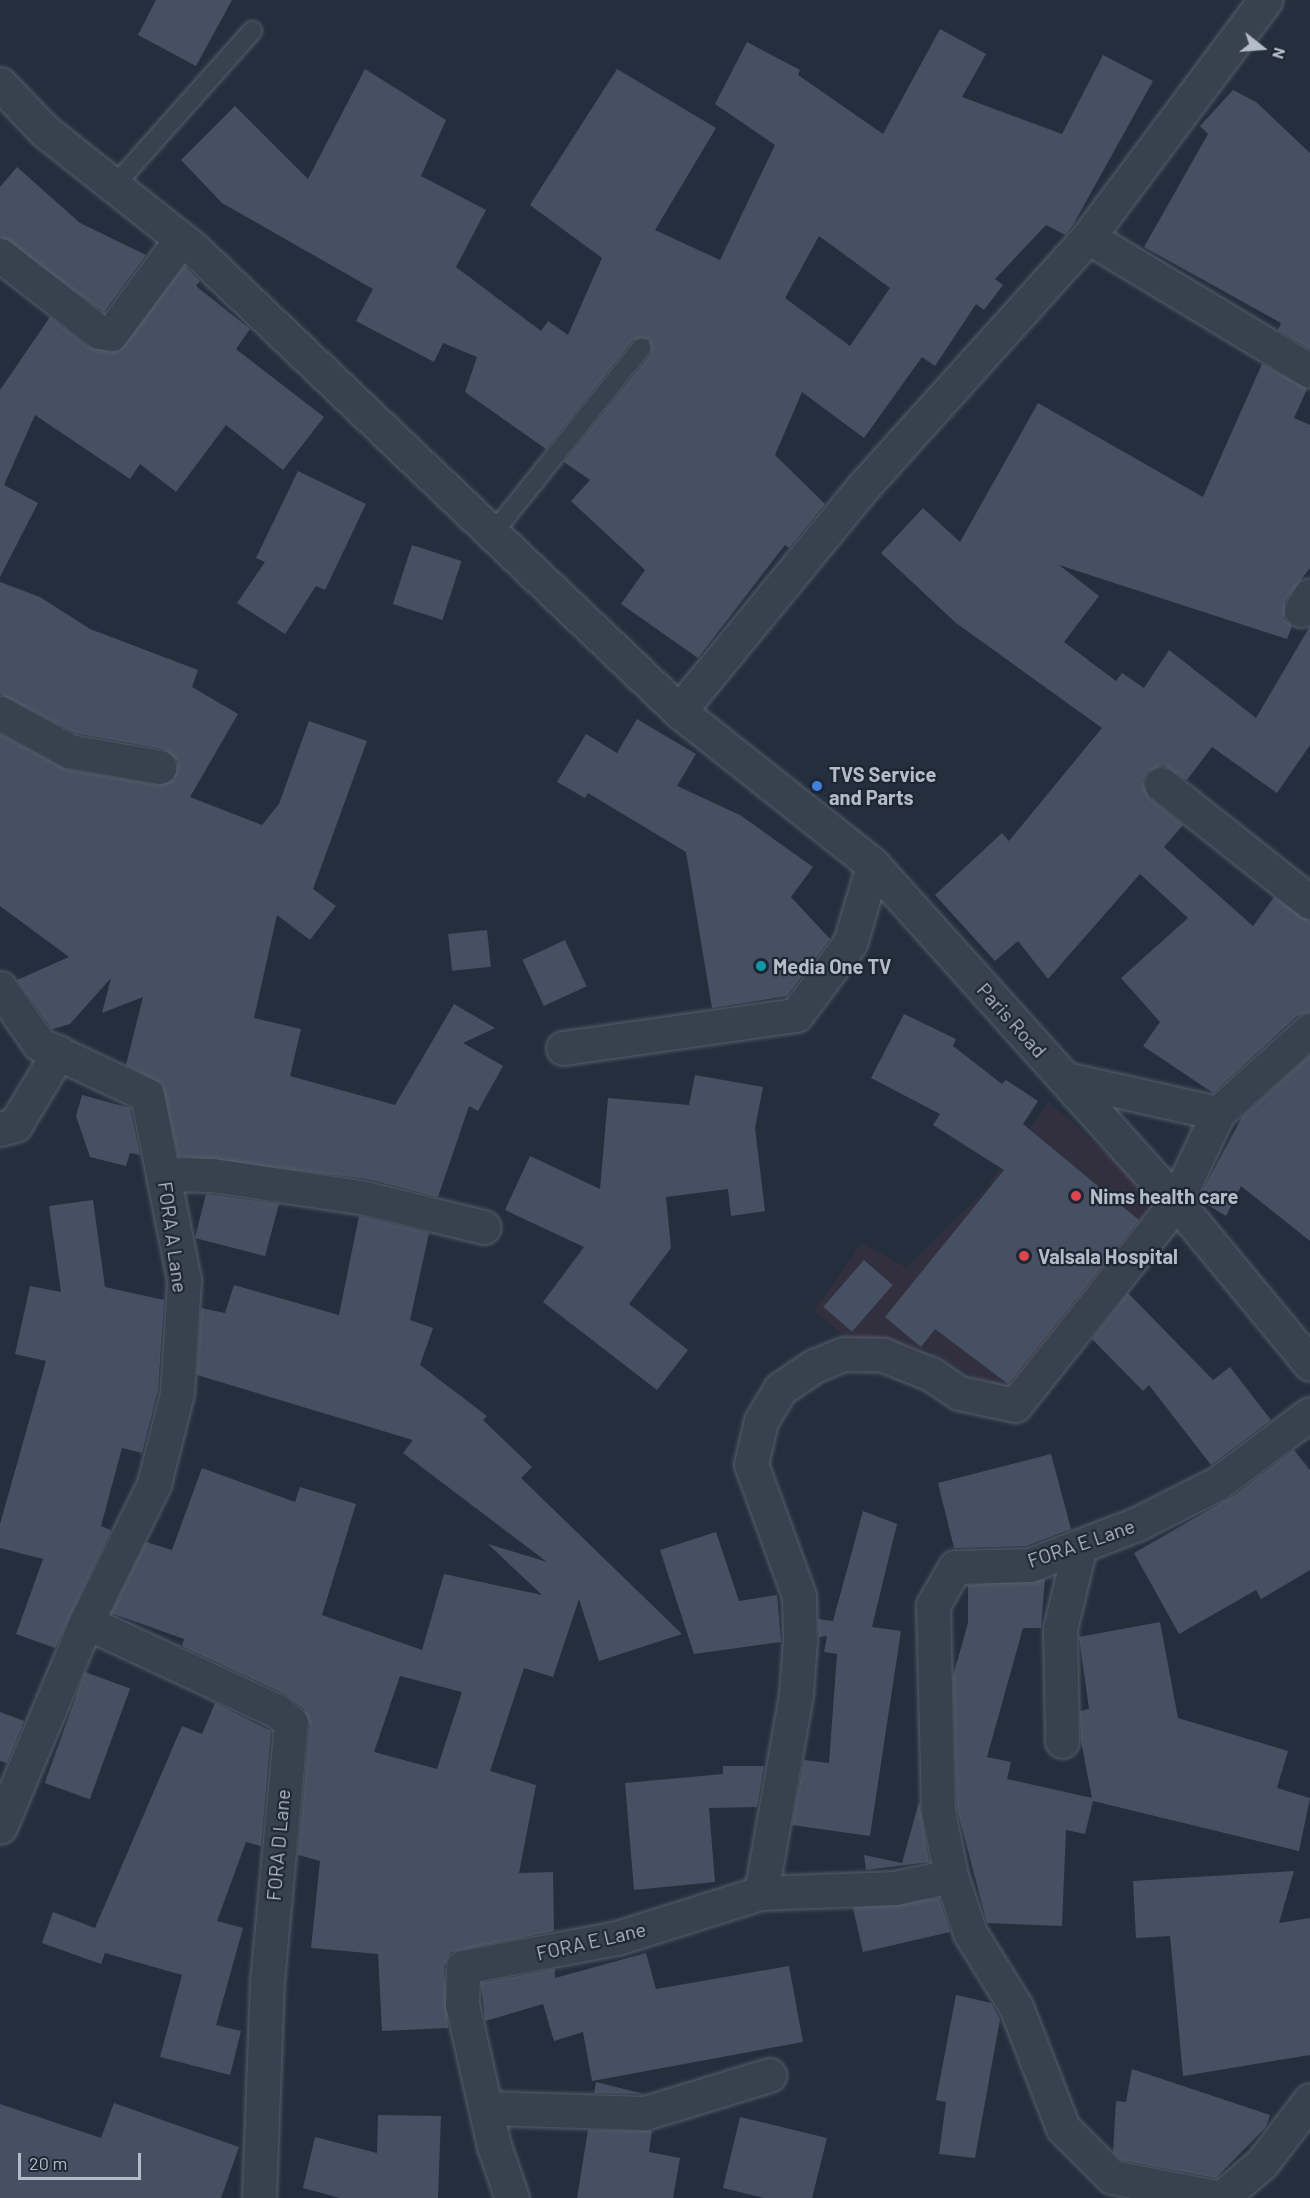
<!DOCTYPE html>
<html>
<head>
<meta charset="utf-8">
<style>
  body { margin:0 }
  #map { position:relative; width:1310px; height:2198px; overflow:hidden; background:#242f3e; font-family:Barlow,sans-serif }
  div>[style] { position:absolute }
  .medical>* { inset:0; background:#32303f }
  .building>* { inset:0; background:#455162; transform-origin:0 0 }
  .roads { filter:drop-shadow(0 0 2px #565f6c) drop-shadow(0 0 2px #565f6c) }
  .lane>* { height:18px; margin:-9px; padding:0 9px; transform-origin:9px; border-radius:9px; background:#38414e }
  .street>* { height:33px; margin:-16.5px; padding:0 16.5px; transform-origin:16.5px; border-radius:16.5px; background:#38414e }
  .dots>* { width:16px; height:16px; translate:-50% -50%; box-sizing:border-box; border:3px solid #1d2633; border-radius:50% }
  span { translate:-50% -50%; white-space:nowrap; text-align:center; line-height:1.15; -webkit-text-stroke:4.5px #1d2633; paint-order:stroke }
  .poi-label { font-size:20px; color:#b4bcc9; font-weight:700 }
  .left { translate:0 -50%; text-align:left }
  .street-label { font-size:20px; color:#b4bcc9 }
  .north { position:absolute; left:1232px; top:18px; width:60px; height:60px; -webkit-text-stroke:4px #1d2633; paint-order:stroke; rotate:107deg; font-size:16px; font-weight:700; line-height:24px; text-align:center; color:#b4bcc9 }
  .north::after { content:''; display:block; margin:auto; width:21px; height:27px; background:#b4bcc9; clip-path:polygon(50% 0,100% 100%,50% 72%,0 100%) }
  .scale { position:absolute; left:18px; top:2153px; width:123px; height:27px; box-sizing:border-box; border:3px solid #b4bcc9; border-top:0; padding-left:8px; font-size:18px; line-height:21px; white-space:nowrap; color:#b4bcc9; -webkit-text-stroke:4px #1d2633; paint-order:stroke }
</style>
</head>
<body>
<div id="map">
  <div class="medical">
    <i style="clip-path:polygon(1049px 1102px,1165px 1205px,1013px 1398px,927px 1350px,844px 1336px,814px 1311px,862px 1243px,907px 1268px,983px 1192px)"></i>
  </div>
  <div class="building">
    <i style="clip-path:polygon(156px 0,232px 0,196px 66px,138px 35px)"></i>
    <i style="clip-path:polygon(evenodd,940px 29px,986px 54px,962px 97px,1062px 134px,1103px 55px,1153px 81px,1073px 225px,1065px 235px,1046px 225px,995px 279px,1003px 285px,984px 310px,976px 304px,935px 366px,922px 357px,864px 438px,802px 392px,775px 455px,825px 504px,789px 548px,785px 545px,698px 658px,621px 604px,645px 570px,571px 501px,590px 480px,564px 462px,651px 354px,649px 339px,633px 340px,546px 449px,465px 392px,477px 357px,443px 343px,434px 362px,356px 321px,373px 289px,222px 203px,181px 160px,235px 106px,308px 179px,365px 69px,446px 120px,421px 176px,486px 210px,456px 267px,541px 331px,548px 321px,568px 335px,602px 258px,530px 205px,617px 69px,716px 128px,655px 230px,720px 260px,775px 145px,715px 104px,747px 42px,800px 70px,798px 75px,883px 134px,940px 29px,819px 236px,890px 288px,850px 346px,785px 298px,819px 236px)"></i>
    <i style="clip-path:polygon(1233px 90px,1256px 102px,1310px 153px,1310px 349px,1278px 330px,1281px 323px,1144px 247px,1208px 134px,1200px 126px)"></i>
    <i style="clip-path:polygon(17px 167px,80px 223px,146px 255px,104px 312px,0 237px,0 187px)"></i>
    <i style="clip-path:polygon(184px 266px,200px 281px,196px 286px,250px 329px,236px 349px,324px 417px,283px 470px,226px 425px,176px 492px,140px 464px,130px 479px,35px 415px,4px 485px,38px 503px,0 577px,0 390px,50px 317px,88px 347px,119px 351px)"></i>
    <i style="clip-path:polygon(1262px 364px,1307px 389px,1294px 418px,1310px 425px,1310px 568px,1285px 601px,1284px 619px,1292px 626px,1287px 639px,1059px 565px,1099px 596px,1064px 642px,1116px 681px,1122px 673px,1144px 688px,1169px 650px,1256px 718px,1310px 626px,1310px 745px,1277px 793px,1212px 747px,1187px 780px,1163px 765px,1147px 772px,1143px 781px,1149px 798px,1183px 825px,1164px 847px,1253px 926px,1274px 897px,1310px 921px,1310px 1012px,1297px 1016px,1213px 1093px,1143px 1046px,1160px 1022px,1121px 978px,1188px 918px,1140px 874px,1048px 979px,1018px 941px,995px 961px,935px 895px,1002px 833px,1009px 841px,1102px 728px,956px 623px,881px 553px,923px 508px,960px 542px,1038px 403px,1203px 497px)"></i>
    <i style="clip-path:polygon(298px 471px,366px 504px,325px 590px,316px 586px,285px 634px,237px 603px,265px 562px,256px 558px)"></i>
    <i style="left:412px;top:545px;width:52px;height:62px;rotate:18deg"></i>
    <i style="clip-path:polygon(0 582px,40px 597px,90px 629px,198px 670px,192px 687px,238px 714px,190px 797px,262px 825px,279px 804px,309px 721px,367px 741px,313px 889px,336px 906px,310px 940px,277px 915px,254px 1018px,301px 1029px,290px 1076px,395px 1105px,454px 1004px,495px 1028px,463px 1043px,503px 1066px,478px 1111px,469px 1106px,438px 1197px,368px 1179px,178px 1156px,162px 1084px,126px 1065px,143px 997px,102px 1013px,111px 978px,70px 1024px,52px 1029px,17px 980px,69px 957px,0 906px,0 734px,65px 769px,157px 785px,174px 779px,178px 761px,163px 749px,75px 733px,0 694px)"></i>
    <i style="clip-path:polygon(637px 719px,696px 754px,677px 786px,740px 815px,813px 867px,791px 897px,830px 939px,787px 996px,712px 1008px,686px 852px,588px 793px,585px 798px,557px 782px,586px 734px,617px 753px)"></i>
    <i style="left:487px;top:930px;width:37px;height:39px;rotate:84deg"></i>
    <i style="left:565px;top:940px;width:51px;height:47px;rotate:65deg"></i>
    <i style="clip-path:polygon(904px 1014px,956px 1039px,953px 1046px,1002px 1084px,1006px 1080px,1038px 1101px,1023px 1124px,1139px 1220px,1008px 1384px,935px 1329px,921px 1347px,885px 1317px,1004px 1170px,933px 1125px,940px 1114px,871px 1078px)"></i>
    <i style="clip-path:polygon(1310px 1055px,1310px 1241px,1241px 1186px,1226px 1216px,1198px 1199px,1242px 1117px)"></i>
    <i style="clip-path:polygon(695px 1075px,763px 1087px,755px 1128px,765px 1211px,731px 1216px,728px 1189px,666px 1197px,671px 1248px,629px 1304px,688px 1350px,657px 1390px,543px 1302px,584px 1247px,505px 1210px,530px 1156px,600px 1189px,608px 1098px,689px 1105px)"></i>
    <i style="clip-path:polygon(82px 1095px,130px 1108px,140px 1155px,130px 1153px,126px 1166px,90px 1157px,76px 1116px)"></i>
    <i style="clip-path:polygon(206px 1194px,279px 1204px,265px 1256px,195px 1238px)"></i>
    <i style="clip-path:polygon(93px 1200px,105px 1287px,164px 1300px,158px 1390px,142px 1453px,122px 1448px,101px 1526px,111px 1530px,55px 1648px,16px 1634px,43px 1559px,0 1548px,0 1524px,46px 1361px,15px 1354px,30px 1286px,61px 1292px,49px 1206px)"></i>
    <i style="clip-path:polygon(evenodd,359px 1216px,429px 1233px,410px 1320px,433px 1328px,420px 1365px,487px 1416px,483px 1420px,532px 1467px,521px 1478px,682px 1634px,599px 1661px,579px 1599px,553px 1677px,524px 1668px,490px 1771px,536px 1785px,519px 1873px,553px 1872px,554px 1931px,451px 1952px,444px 1966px,448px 2028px,382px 2031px,378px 1954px,311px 1948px,320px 1861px,298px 1855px,310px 1725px,304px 1709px,285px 1694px,182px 1646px,184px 1639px,111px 1613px,146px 1542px,172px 1550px,202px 1468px,295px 1502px,300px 1487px,356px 1504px,322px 1615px,422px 1650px,444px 1574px,542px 1595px,488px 1544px,547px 1562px,403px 1453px,413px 1440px,197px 1375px,201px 1308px,225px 1313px,234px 1285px,339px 1315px,359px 1216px,400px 1676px,462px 1692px,437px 1769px,374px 1752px,400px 1676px)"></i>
    <i style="left:864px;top:1260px;width:38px;height:62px;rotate:41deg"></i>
    <i style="clip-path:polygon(1128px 1293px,1213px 1380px,1230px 1367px,1271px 1420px,1211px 1465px,1149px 1385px,1143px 1391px,1092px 1339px)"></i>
    <i style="clip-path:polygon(1294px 1450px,1310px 1470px,1310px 1570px,1261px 1599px,1256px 1590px,1179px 1634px,1134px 1553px,1235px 1495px)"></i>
    <i style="clip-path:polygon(1051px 1454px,1071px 1529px,1026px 1546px,954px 1548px,938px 1483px)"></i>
    <i style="clip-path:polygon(863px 1511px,897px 1524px,872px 1627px,901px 1631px,870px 1836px,792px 1825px,804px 1760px,829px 1763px,837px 1654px,824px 1652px,827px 1636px,819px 1637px,818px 1619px,833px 1621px)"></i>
    <i style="clip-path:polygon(716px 1532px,739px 1601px,777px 1595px,781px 1642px,694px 1654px,660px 1550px)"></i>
    <i style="clip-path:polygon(1045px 1579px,1041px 1628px,1023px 1628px,987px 1757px,1011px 1762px,1007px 1779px,1092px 1798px,1081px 1741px,1080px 1711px,1089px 1709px,1079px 1637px,1160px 1622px,1178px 1718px,1288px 1751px,1277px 1788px,1310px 1798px,1299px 1851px,1093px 1801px,1085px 1834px,1066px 1830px,1062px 1926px,987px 1923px,957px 1809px,953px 1676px,968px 1623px,968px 1585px)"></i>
    <i style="left:85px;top:1672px;width:48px;height:118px;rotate:20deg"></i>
    <i style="clip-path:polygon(215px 1703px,271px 1731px,261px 1846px,246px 1842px,217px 1921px,243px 1928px,216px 2025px,241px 2031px,230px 2075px,160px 2057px,182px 1975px,105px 1953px,101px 1964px,42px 1943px,53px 1912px,95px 1928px,182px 1726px,202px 1734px)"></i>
    <i style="clip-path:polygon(0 1712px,24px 1721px,7px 1763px,0 1761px)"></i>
    <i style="clip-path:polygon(723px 1766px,764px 1766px,757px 1807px,709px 1808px,715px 1882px,634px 1890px,625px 1783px,723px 1774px)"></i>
    <i style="clip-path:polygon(919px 1802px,929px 1862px,866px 1870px,864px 1855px,902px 1863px)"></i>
    <i style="clip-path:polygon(1294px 1871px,1279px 1923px,1310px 1918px,1310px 2055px,1183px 2076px,1170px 1936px,1136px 1938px,1133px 1881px)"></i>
    <i style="clip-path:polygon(939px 1898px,950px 1932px,863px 1952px,853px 1908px)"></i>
    <i style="clip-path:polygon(646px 1953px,656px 1989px,789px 1966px,803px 2042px,592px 2081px,583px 2032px,554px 2041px,543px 2004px,485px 2021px,481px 1983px,555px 1969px,555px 1978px)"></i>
    <i style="clip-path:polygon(956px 1995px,991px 2003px,1000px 2019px,975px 2158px,939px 2154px,946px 2102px,936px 2100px)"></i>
    <i style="clip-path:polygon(1132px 2069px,1270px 2115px,1266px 2127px,1216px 2178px,1121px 2160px,1113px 2152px,1116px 2101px,1126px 2102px)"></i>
    <i style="clip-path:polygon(596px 2082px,644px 2094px,594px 2093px)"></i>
    <i style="clip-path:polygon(114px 2103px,239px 2147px,221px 2198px,0 2198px,0 2104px,101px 2138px)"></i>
    <i style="clip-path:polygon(378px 2115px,441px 2116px,438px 2198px,340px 2198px,303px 2188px,315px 2137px,377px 2153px)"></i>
    <i style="clip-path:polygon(740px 2117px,827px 2138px,812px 2198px,764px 2198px,723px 2188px)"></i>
    <i style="clip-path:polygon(588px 2130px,652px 2131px,649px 2152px,680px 2158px,673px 2198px,577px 2198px)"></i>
  </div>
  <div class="roads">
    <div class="lane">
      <i style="left:114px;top:186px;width:208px;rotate:-48.3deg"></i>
      <i style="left:493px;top:533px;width:238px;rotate:-51.3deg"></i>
    </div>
    <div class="street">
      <i style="left:0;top:84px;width:65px;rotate:46.2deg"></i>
      <i style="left:45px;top:131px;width:191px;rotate:38.4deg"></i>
      <i style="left:195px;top:250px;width:668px;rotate:43.61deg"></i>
      <i style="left:679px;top:711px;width:248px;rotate:38.4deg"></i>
      <i style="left:873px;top:865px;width:461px;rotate:48.1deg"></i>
      <i style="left:1181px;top:1208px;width:202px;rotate:50.4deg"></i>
      <i style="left:1088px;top:237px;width:259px;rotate:31.1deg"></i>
      <i style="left:0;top:255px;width:125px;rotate:37.9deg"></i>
      <i style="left:99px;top:332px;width:12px;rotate:9deg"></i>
      <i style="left:111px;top:334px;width:118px;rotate:-53.6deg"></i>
      <i style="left:1301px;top:610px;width:17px;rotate:-59deg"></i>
      <i style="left:679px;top:711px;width:290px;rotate:-50.6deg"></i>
      <i style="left:863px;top:487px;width:336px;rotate:-48deg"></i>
      <i style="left:1088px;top:237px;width:296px;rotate:-53.2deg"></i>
      <i style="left:0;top:713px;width:79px;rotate:28.8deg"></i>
      <i style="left:69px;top:751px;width:92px;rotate:10deg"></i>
      <i style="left:1161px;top:784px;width:190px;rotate:38.4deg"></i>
      <i style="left:0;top:988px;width:68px;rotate:55.1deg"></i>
      <i style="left:39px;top:1044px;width:119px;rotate:25.3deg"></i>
      <i style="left:147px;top:1095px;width:189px;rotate:78.7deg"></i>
      <i style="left:184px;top:1280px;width:113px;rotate:93.5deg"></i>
      <i style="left:177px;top:1393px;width:94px;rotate:104.2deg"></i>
      <i style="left:154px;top:1484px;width:154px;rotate:116.2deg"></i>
      <i style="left:86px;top:1622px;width:222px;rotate:112.8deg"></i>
      <i style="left:563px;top:1048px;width:235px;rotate:-8.1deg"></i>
      <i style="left:796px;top:1015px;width:90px;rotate:-53.1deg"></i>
      <i style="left:850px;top:943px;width:81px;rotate:-73.6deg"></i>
      <i style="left:1066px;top:1079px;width:156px;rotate:12.6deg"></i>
      <i style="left:1218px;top:1113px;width:124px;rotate:-42.1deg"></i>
      <i style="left:0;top:1129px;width:16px;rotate:-15deg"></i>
      <i style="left:15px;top:1125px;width:85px;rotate:-58.9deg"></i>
      <i style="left:165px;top:1174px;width:47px;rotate:1.2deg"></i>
      <i style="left:212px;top:1175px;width:155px;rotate:8.5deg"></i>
      <i style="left:365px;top:1198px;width:122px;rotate:13.8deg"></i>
      <i style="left:86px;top:1622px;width:211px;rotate:25deg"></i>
      <i style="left:277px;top:1711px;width:18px;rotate:41deg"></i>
      <i style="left:291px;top:1723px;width:258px;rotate:95.3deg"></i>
      <i style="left:267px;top:1980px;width:218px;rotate:92.1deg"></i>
      <i style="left:1062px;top:1741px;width:112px;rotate:-91deg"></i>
      <i style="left:1060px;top:1629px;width:85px;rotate:-76.5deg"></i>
      <i style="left:761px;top:1893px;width:202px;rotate:-80deg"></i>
      <i style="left:796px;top:1694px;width:54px;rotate:-85.8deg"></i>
      <i style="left:800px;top:1640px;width:44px;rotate:-91.3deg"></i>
      <i style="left:799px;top:1596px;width:140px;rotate:-110deg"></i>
      <i style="left:751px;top:1464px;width:44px;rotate:-76.9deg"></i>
      <i style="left:761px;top:1421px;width:37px;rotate:-59deg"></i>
      <i style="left:780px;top:1389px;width:41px;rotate:-34.1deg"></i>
      <i style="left:814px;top:1366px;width:32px;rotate:-22deg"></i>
      <i style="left:844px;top:1354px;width:39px;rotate:1deg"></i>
      <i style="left:883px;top:1355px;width:52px;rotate:21.6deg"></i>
      <i style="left:931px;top:1374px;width:34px;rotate:34deg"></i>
      <i style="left:959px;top:1393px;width:57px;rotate:12.1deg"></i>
      <i style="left:1015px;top:1405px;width:257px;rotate:-51.5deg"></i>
      <i style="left:1175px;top:1204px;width:101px;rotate:-64.7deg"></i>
      <i style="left:486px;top:2108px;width:159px;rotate:1.8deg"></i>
      <i style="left:645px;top:2113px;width:130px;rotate:-17deg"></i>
      <i style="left:512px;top:2198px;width:55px;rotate:-109.1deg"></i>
      <i style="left:494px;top:2146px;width:146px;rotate:-102.7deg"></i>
      <i style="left:462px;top:2004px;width:37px;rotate:-88deg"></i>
      <i style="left:463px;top:1967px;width:157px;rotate:-10.7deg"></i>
      <i style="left:617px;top:1938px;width:151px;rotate:-17.4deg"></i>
      <i style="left:761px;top:1893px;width:134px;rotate:-2.1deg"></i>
      <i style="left:895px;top:1888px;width:57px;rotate:-12.1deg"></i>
      <i style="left:1221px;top:2198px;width:111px;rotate:-169.1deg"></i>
      <i style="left:1112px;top:2177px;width:69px;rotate:-135deg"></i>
      <i style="left:1063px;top:2128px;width:130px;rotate:-111.2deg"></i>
      <i style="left:1016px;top:2007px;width:87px;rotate:-121.9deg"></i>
      <i style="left:970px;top:1933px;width:60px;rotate:-108.4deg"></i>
      <i style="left:951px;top:1876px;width:66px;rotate:-101.3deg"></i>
      <i style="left:938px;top:1811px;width:206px;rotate:-91.4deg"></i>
      <i style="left:933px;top:1605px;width:44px;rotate:-59.9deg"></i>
      <i style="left:955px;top:1567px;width:75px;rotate:-1.5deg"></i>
      <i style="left:1030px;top:1565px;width:115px;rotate:-21deg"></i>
      <i style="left:1137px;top:1524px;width:91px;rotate:-26.8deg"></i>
      <i style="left:1218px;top:1483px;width:115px;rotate:-36.9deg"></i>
      <i style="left:1221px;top:2198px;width:54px;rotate:-40.5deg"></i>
      <i style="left:1262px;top:2163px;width:79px;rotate:-52.7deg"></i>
    </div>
  </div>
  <div class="dots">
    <i style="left:817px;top:786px;background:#3f7fe0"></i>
    <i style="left:761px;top:966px;background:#0f9aa8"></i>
    <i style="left:1076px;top:1196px;background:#e0444e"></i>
    <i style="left:1024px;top:1256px;background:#e0444e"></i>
  </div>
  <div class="poi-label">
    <span class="left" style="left:829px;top:786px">TVS Service<br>and Parts</span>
    <span class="left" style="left:773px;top:966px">Media One TV</span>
    <span class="left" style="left:1090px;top:1196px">Nims health care</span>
    <span class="left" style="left:1038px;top:1256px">Valsala Hospital</span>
  </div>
  <div class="street-label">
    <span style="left:1012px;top:1020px;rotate:48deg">Paris Road</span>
    <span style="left:173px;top:1237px;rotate:82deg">FORA A Lane</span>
    <span style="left:1081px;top:1543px;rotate:-19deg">FORA E Lane</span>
    <span style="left:278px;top:1845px;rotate:-85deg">FORA D Lane</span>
    <span style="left:591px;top:1941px;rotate:-13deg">FORA E Lane</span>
  </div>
  <div class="north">N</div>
  <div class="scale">20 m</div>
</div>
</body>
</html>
